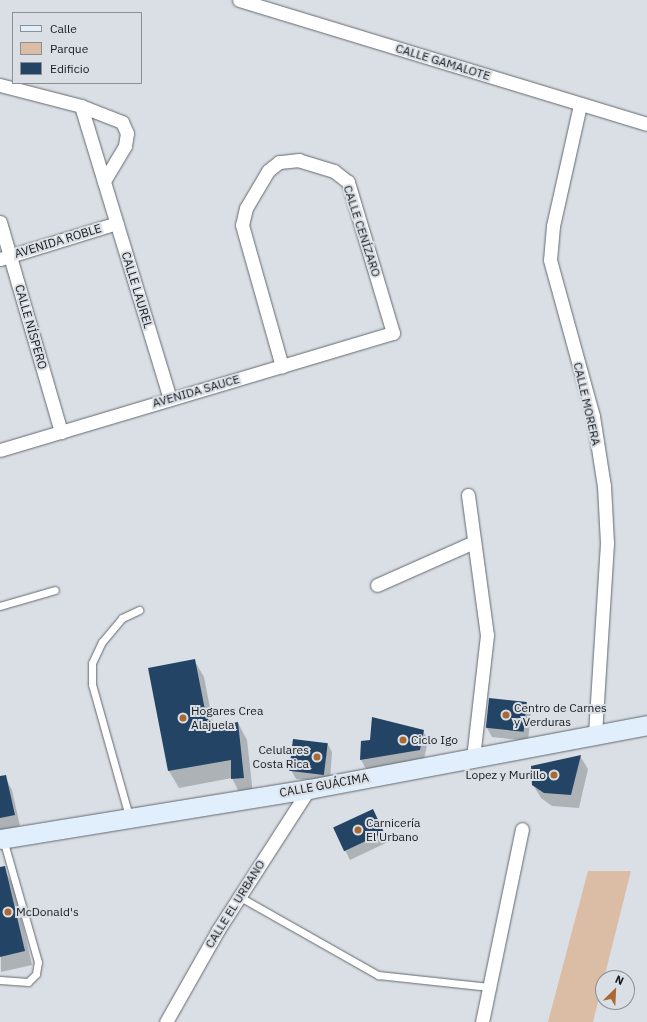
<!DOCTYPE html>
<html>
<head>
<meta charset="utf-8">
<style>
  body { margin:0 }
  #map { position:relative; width:647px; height:1022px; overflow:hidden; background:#d9dfe5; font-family:"IBM Plex Sans",sans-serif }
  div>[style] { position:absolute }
  .green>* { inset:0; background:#dbbca5 }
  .shadow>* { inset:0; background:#0003 }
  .building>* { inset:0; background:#234465; transform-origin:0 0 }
  .roads { filter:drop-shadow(0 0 1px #64696e) drop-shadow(0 0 1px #64696e) }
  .lane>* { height:7px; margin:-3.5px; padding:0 3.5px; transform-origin:3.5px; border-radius:3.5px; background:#fff }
  .street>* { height:13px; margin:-6.5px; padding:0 6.5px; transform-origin:6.5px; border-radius:6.5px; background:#fff }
  .secondary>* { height:19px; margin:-9.5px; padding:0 9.5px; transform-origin:9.5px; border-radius:9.5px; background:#e1eefc }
  .dots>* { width:11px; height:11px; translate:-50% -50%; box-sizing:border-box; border:2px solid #d9dfe5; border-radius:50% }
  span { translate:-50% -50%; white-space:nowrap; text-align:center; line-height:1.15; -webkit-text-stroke:4px #d9dfe5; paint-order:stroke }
  .street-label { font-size:12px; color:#17191c }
  .poi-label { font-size:12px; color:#17191c }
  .left { translate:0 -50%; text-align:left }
  .right { translate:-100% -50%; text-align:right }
  .legend { position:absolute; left:12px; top:12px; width:130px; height:72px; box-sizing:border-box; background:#d9dfe5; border:1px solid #8b9095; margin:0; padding:5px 7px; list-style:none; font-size:12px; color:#17191c }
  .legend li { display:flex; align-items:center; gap:8px; height:20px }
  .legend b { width:20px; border:1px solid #8b9095 }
  .north { position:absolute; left:595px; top:970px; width:40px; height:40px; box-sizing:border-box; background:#d9dfe5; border:1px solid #8b9095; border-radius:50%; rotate:24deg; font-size:11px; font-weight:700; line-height:16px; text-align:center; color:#17191c }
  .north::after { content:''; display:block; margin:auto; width:14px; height:18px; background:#a96932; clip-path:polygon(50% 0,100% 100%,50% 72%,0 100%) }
</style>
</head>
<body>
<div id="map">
  <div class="green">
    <i style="clip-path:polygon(588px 871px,631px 871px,593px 1022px,548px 1022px)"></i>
  </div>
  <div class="shadow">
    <i style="clip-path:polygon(194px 660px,204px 677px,214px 728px,238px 723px,247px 740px,253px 794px,241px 796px,232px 778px,179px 788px,169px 771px,149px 669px)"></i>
    <i style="clip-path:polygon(526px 703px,531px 712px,528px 741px,492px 737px,487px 728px)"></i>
    <i style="clip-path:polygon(423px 731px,428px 740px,424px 759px,366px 769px,361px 760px,371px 741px)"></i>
    <i style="clip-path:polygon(327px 743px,332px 752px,330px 782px,296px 779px,291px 770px)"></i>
    <i style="clip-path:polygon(580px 756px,588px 769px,579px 808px,552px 806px,541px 798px,533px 785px)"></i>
    <i style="clip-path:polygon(6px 779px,12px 790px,20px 826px,0 831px,0 780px)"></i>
    <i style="clip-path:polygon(378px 819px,388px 842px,350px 860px,334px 828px)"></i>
    <i style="clip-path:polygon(6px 873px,14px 886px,32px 965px,1px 972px,0 874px)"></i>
  </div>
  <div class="building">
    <i style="clip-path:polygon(195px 659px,205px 710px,212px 727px,238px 722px,244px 778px,231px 779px,231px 760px,168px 771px,148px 668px)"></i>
    <i style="left:489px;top:698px;width:38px;height:30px;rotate:6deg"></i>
    <i style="clip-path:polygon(372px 717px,424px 730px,420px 750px,360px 760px,361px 741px,370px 740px)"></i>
    <i style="left:293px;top:739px;width:35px;height:32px;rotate:7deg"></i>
    <i style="clip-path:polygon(581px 755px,571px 795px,544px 793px,532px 785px,531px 766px)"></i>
    <i style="clip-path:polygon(6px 775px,15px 815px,0 818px,0 776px)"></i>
    <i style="left:373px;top:809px;width:26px;height:44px;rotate:65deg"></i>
    <i style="clip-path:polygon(5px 866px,25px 951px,0 957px,0 867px)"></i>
  </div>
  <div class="roads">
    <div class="lane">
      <i style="left:0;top:606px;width:57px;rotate:-16.2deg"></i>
      <i style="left:129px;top:816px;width:137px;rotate:-105.7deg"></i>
      <i style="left:92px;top:684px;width:21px;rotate:-90deg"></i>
      <i style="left:92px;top:663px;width:23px;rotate:-65deg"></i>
      <i style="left:102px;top:642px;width:31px;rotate:-50deg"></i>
      <i style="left:122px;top:618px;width:19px;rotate:-25deg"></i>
      <i style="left:240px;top:897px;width:159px;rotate:29.5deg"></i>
      <i style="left:378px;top:975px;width:112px;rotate:6.2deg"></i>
      <i style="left:0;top:980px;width:28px;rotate:4deg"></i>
      <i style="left:28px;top:982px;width:11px;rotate:-45deg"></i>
      <i style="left:36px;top:974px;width:12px;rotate:-81deg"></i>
      <i style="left:38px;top:962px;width:128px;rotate:-105.9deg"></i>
    </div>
    <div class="street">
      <i style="left:239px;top:0;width:426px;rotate:16.9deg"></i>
      <i style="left:0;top:85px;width:84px;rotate:14.5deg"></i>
      <i style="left:81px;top:106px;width:44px;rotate:21.3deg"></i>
      <i style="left:122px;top:122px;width:12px;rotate:66deg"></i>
      <i style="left:127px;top:133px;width:13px;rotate:99deg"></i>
      <i style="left:125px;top:146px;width:41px;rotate:121deg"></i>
      <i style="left:580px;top:105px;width:124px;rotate:102.6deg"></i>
      <i style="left:553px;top:226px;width:34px;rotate:95deg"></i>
      <i style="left:550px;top:260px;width:162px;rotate:74.6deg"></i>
      <i style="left:593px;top:416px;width:71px;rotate:81.1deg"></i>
      <i style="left:604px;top:486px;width:57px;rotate:87deg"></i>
      <i style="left:607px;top:543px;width:191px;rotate:93.6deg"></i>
      <i style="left:81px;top:106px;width:306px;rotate:73.1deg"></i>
      <i style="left:0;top:222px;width:219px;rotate:73.8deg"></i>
      <i style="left:0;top:259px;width:122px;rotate:-17.1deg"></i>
      <i style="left:0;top:450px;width:410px;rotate:-16.6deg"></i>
      <i style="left:393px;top:333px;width:158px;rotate:-106.6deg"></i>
      <i style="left:348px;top:182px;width:18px;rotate:-142deg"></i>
      <i style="left:334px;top:171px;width:37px;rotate:-163deg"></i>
      <i style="left:299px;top:160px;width:20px;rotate:174deg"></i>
      <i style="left:279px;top:162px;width:14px;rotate:141deg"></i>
      <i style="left:268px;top:171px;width:43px;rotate:120.7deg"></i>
      <i style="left:246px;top:208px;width:17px;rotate:103deg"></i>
      <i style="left:242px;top:225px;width:147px;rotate:74.2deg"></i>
      <i style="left:468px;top:495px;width:141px;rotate:82.3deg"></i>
      <i style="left:487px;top:635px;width:124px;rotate:96.5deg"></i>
      <i style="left:377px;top:585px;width:106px;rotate:-23.9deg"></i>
      <i style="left:166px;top:1022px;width:106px;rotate:-60.5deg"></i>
      <i style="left:218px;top:930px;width:168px;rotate:-57.2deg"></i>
      <i style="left:482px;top:1022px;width:197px;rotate:-78.3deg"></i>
    </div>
    <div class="secondary">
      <i style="left:0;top:839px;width:313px;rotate:-9.2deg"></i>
      <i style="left:309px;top:789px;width:344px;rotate:-10.7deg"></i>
    </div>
  </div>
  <div class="dots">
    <i style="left:506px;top:715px;background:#a96932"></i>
    <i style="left:183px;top:718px;background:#a96932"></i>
    <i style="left:403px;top:740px;background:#a96932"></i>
    <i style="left:317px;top:757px;background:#a96932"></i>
    <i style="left:554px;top:775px;background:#a96932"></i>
    <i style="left:358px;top:830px;background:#a96932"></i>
    <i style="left:8px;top:912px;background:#a96932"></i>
  </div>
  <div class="street-label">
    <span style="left:443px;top:62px;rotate:17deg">CALLE GAMALOTE</span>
    <span style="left:362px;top:231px;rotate:72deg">CALLE CENÍZARO</span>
    <span style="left:58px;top:241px;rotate:-17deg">AVENIDA ROBLE</span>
    <span style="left:137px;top:290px;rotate:73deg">CALLE LAUREL</span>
    <span style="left:31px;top:327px;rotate:74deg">CALLE NÍSPERO</span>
    <span style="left:196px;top:391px;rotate:-16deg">AVENIDA SAUCE</span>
    <span style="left:587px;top:404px;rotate:77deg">CALLE MORERA</span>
    <span style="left:324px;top:785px;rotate:-10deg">CALLE GUÁCIMA</span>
    <span style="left:235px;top:904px;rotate:-58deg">CALLE EL URBANO</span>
  </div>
  <div class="poi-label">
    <span class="left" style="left:514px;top:715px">Centro de Carnes<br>y Verduras</span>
    <span class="left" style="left:191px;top:718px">Hogares Crea<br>Alajuela</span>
    <span class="left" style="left:411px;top:740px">Ciclo Igo</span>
    <span class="right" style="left:309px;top:757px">Celulares<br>Costa Rica</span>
    <span class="right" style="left:546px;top:775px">Lopez y Murillo</span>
    <span class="left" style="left:366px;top:830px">Carnicería<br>El Urbano</span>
    <span class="left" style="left:16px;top:912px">McDonald's</span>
  </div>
  <ul class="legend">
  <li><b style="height:5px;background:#e1eefc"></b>Calle</li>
  <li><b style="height:11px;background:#dbbca5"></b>Parque</li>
  <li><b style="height:11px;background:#234465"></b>Edificio</li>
  </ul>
  <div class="north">N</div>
</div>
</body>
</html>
